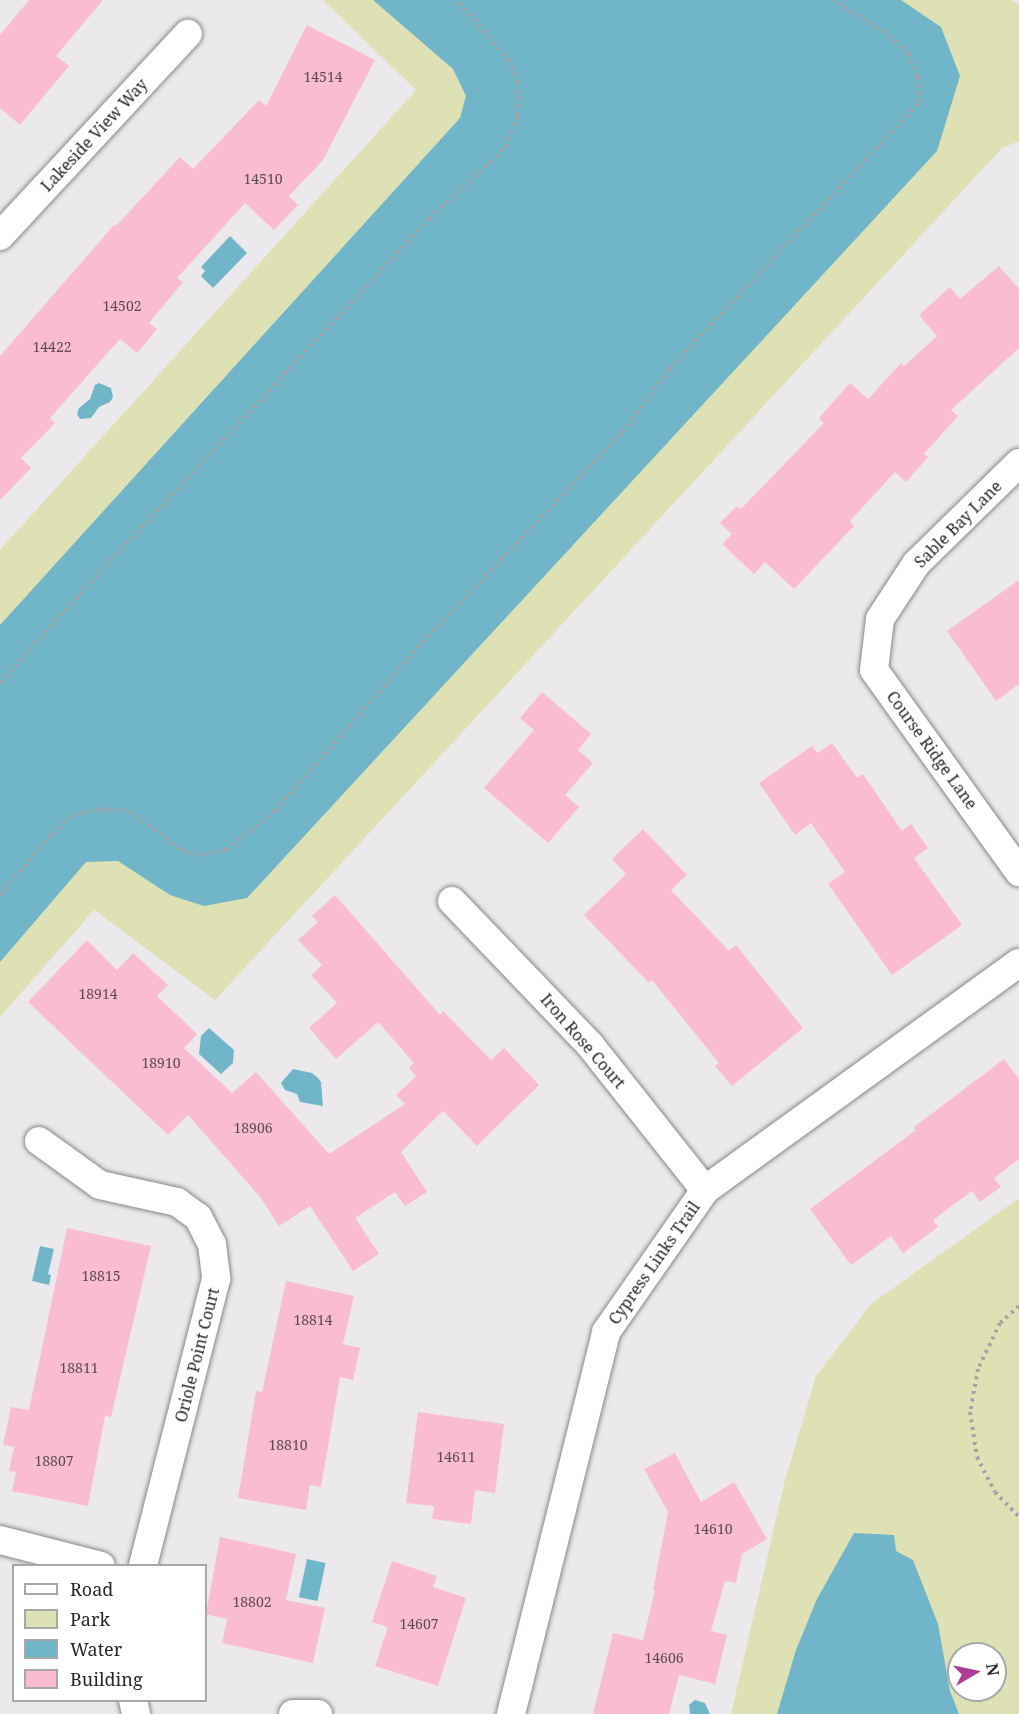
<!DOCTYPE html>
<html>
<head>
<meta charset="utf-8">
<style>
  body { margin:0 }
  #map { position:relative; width:1019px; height:1714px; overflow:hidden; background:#ece9ed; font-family:"Noto Serif",serif }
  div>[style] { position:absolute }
  .green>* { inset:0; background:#dee1b4 }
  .water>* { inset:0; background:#70b6c8; transform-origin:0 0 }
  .building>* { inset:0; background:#fabcd0 }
  .path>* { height:4px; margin-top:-2px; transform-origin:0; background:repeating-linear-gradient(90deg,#a5a3a6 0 3px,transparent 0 7.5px) }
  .roads { filter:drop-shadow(0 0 2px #8a878b) drop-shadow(0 0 2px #8a878b) }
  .minor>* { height:28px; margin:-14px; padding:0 14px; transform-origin:14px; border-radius:14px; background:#fff }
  span { translate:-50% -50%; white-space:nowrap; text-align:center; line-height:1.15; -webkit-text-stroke:6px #fff; paint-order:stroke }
  .number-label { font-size:14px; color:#5c4c52 }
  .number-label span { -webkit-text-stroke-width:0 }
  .street-label { font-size:16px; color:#272628 }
  .legend { position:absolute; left:12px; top:1564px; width:195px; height:138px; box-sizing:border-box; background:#fff; border:2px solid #a9a8a9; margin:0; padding:8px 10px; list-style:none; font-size:18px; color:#272628 }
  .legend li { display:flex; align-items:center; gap:12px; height:30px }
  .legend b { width:30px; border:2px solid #a9a8a9 }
  .north { position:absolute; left:947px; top:1642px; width:60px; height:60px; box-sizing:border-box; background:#fff; border:2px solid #a9a8a9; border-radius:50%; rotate:81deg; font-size:16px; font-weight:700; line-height:24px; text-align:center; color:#272628 }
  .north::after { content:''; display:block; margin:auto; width:21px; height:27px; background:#ae3c97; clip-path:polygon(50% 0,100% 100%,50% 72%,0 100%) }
</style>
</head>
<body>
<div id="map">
  <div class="green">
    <i style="clip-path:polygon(323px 0,1011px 0,1019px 4px,1019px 141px,1002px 148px,215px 1000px,94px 910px,0 1017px,0 550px,416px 90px)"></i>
    <i style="clip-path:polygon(evenodd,1019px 1198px,1019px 1714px,731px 1714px,785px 1480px,816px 1376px,871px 1304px,1019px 1198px,959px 1654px,995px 1654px,995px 1690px,959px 1690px,959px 1654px)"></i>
  </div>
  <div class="water">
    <i style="clip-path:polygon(373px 0,901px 0,941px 27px,960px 76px,937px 151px,247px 898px,204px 906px,170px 895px,118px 861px,86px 862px,0 962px,0 625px,460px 118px,466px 96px,453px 69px)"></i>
    <i style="clip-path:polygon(230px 236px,247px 253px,213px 288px,201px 276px,205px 271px,201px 267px)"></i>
    <i style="clip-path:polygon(99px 383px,111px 388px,113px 397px,110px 402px,99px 407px,91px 418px,80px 419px,77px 414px,79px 408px,90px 399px,95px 385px)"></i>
    <i style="clip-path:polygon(209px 1028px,234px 1050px,233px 1063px,221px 1074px,199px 1054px,201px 1036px)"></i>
    <i style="clip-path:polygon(293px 1069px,312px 1073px,318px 1078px,321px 1082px,323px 1106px,300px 1102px,297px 1094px,285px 1090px,281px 1083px)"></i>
    <i style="clip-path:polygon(40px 1246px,54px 1249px,48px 1274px,51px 1275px,49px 1285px,32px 1281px)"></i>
    <i style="clip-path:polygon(854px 1533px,894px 1535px,896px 1551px,913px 1560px,938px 1624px,950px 1691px,959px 1714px,777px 1714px,796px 1650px,817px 1599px)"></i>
    <i style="left:307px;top:1559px;width:19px;height:39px;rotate:12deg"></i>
    <i style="clip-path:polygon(695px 1700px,705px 1703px,710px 1714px,690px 1714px,689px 1705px)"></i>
  </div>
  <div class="building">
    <i style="clip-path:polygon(29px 0,103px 0,56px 56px,69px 66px,20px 125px,0 108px,0 35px)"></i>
    <i style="clip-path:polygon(307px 25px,375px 60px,323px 160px,289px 196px,298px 205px,274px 230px,245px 203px,177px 278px,183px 282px,149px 323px,157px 329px,137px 353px,120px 339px,50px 418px,55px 423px,21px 458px,31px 468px,0 500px,0 356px,114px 225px,116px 226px,180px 157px,193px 169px,259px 100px,266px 106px)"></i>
    <i style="clip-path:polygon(999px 266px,1019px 289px,1019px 348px,951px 410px,958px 416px,924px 454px,928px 457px,906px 482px,895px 472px,850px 521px,854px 526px,794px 589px,765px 562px,754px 574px,722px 544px,732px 534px,720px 523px,737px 506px,741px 509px,824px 423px,819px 418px,850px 383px,868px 399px,901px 363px,904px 366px,937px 336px,919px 315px,950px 287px,960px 299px)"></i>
    <i style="clip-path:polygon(1019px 580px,1019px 684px,996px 701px,947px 631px)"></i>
    <i style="clip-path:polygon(542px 692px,591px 734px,578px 750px,593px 763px,565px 795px,579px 807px,548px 843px,484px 788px,534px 730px,520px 718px)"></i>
    <i style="clip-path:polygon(832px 743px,857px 778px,863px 774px,902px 831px,911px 824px,928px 848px,914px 858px,962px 925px,892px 975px,828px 884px,845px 872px,811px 823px,795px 835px,759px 783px,812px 746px,817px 753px)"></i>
    <i style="clip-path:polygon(643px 829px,687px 875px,671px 890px,729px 951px,736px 945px,803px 1028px,732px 1086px,715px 1066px,719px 1063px,652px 980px,649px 983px,584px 915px,626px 874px,612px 859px)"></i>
    <i style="clip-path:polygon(335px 895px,440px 1015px,443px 1011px,491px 1060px,504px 1048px,539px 1085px,477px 1146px,443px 1111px,401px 1152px,427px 1192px,405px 1206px,395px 1192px,355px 1218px,379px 1254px,353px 1271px,310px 1206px,279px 1226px,261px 1198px,188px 1115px,168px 1135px,28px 1002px,87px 940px,117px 970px,133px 953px,168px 985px,157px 996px,197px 1034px,184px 1048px,232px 1093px,256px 1072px,329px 1154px,405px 1104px,396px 1095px,416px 1076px,409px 1068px,414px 1063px,378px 1022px,336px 1059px,309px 1028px,337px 1003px,311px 975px,322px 965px,298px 940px,318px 922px,312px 916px)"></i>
    <i style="clip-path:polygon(1004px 1059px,1019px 1079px,1019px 1159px,994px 1178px,1001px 1187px,980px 1202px,972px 1191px,933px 1220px,938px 1227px,903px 1253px,891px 1236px,851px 1265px,810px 1209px,916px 1130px,914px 1127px)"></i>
    <i style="clip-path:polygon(67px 1228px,151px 1246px,111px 1417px,105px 1416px,88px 1506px,12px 1491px,16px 1472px,9px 1471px,14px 1447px,3px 1445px,11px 1407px,29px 1410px)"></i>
    <i style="clip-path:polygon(286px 1281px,354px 1296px,343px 1344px,360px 1348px,353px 1380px,340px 1377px,321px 1487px,310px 1485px,306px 1510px,238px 1498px,256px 1391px,262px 1392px)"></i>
    <i style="clip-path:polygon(418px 1412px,504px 1424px,495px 1493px,475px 1490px,471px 1524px,432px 1519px,434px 1506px,406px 1503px)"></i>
    <i style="clip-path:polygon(675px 1453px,701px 1502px,734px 1482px,767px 1539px,742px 1554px,736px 1583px,725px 1581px,711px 1631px,727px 1635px,715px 1684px,679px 1675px,669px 1714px,593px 1714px,613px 1633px,643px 1640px,655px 1590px,653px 1590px,668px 1512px,644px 1469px)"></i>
    <i style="clip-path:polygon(220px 1537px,296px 1554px,286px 1600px,325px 1608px,313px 1663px,222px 1643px,227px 1619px,206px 1614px)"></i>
    <i style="clip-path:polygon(392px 1561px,437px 1576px,433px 1587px,466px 1598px,438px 1686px,375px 1666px,388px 1627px,372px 1622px)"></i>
  </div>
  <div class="path">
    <i style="left:0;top:683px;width:120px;rotate:-48deg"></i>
    <i style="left:80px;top:594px;width:514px;rotate:-47.05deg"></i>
    <i style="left:430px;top:218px;width:104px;rotate:-43.1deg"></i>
    <i style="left:506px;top:147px;width:34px;rotate:-69deg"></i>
    <i style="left:518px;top:115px;width:32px;rotate:-90deg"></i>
    <i style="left:518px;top:83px;width:23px;rotate:-110deg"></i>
    <i style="left:510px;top:61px;width:81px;rotate:-131.5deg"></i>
    <i style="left:0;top:895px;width:80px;rotate:-49.6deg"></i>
    <i style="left:52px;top:834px;width:28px;rotate:-42deg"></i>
    <i style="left:73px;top:815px;width:28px;rotate:-13deg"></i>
    <i style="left:100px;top:809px;width:30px;rotate:4deg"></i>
    <i style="left:130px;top:811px;width:65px;rotate:36.9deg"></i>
    <i style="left:182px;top:850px;width:21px;rotate:14deg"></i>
    <i style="left:202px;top:855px;width:25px;rotate:-12deg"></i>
    <i style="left:226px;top:850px;width:63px;rotate:-38.5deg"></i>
    <i style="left:275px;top:811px;width:225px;rotate:-48.8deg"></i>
    <i style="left:423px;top:642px;width:290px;rotate:-46.4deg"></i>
    <i style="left:623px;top:432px;width:79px;rotate:-53.3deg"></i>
    <i style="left:670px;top:369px;width:366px;rotate:-46.9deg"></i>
    <i style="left:920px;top:102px;width:25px;rotate:-95deg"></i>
    <i style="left:918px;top:77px;width:26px;rotate:-113deg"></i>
    <i style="left:908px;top:53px;width:31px;rotate:-138deg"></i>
    <i style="left:885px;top:32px;width:61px;rotate:-148.4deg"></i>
    <i style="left:1019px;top:1306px;width:25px;rotate:138deg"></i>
    <i style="left:1000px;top:1323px;width:51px;rotate:115.6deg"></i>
    <i style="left:978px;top:1369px;width:44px;rotate:100.5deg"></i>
    <i style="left:970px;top:1412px;width:46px;rotate:81.2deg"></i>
    <i style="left:977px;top:1457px;width:39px;rotate:63deg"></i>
    <i style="left:995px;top:1492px;width:35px;rotate:46deg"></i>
  </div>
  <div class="roads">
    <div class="minor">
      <i style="left:0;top:236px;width:276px;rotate:-47.1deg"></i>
      <i style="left:1019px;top:463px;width:144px;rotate:135.6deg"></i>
      <i style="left:916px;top:564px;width:66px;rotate:123.2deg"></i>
      <i style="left:880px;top:619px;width:51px;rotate:96.7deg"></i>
      <i style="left:874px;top:670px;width:249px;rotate:54.3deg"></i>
      <i style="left:452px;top:901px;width:199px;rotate:46.2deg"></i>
      <i style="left:590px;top:1045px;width:185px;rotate:51.6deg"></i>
      <i style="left:39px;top:1141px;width:75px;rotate:35.8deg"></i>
      <i style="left:100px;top:1185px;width:79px;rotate:12.4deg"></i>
      <i style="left:177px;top:1202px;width:26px;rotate:36deg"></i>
      <i style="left:198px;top:1217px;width:30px;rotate:63deg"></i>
      <i style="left:212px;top:1244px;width:35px;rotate:83deg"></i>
      <i style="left:216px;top:1279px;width:296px;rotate:104.3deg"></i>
      <i style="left:0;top:1540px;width:104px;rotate:14.4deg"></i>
      <i style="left:133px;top:1700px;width:14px;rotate:78deg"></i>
      <i style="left:293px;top:1714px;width:25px"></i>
      <i style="left:511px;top:1714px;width:394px;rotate:-76deg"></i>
      <i style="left:606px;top:1332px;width:173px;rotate:-55.1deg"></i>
      <i style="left:705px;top:1190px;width:387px;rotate:-35.9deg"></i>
    </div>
  </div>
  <div class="number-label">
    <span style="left:323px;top:77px">14514</span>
    <span style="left:263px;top:179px">14510</span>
    <span style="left:122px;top:306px">14502</span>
    <span style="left:52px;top:347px">14422</span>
    <span style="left:98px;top:994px">18914</span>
    <span style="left:161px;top:1063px">18910</span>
    <span style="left:253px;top:1128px">18906</span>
    <span style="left:101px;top:1276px">18815</span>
    <span style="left:313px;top:1320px">18814</span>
    <span style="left:79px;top:1368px">18811</span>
    <span style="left:288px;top:1445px">18810</span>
    <span style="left:456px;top:1457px">14611</span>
    <span style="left:54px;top:1461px">18807</span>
    <span style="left:713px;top:1529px">14610</span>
    <span style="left:252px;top:1602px">18802</span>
    <span style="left:419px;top:1624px">14607</span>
    <span style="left:664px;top:1658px">14606</span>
  </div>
  <div class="street-label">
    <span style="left:94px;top:135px;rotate:-47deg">Lakeside View Way</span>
    <span style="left:958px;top:524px;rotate:-45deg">Sable Bay Lane</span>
    <span style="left:932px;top:750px;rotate:54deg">Course Ridge Lane</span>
    <span style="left:583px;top:1041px;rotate:49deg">Iron Rose Court</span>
    <span style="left:654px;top:1263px;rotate:-55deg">Cypress Links Trail</span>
    <span style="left:197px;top:1355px;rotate:-76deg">Oriole Point Court</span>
  </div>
  <ul class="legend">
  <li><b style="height:8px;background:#fff"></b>Road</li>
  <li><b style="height:16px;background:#dee1b4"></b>Park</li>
  <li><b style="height:16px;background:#70b6c8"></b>Water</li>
  <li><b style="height:16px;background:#fabcd0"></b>Building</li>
  </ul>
  <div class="north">N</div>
</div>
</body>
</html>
